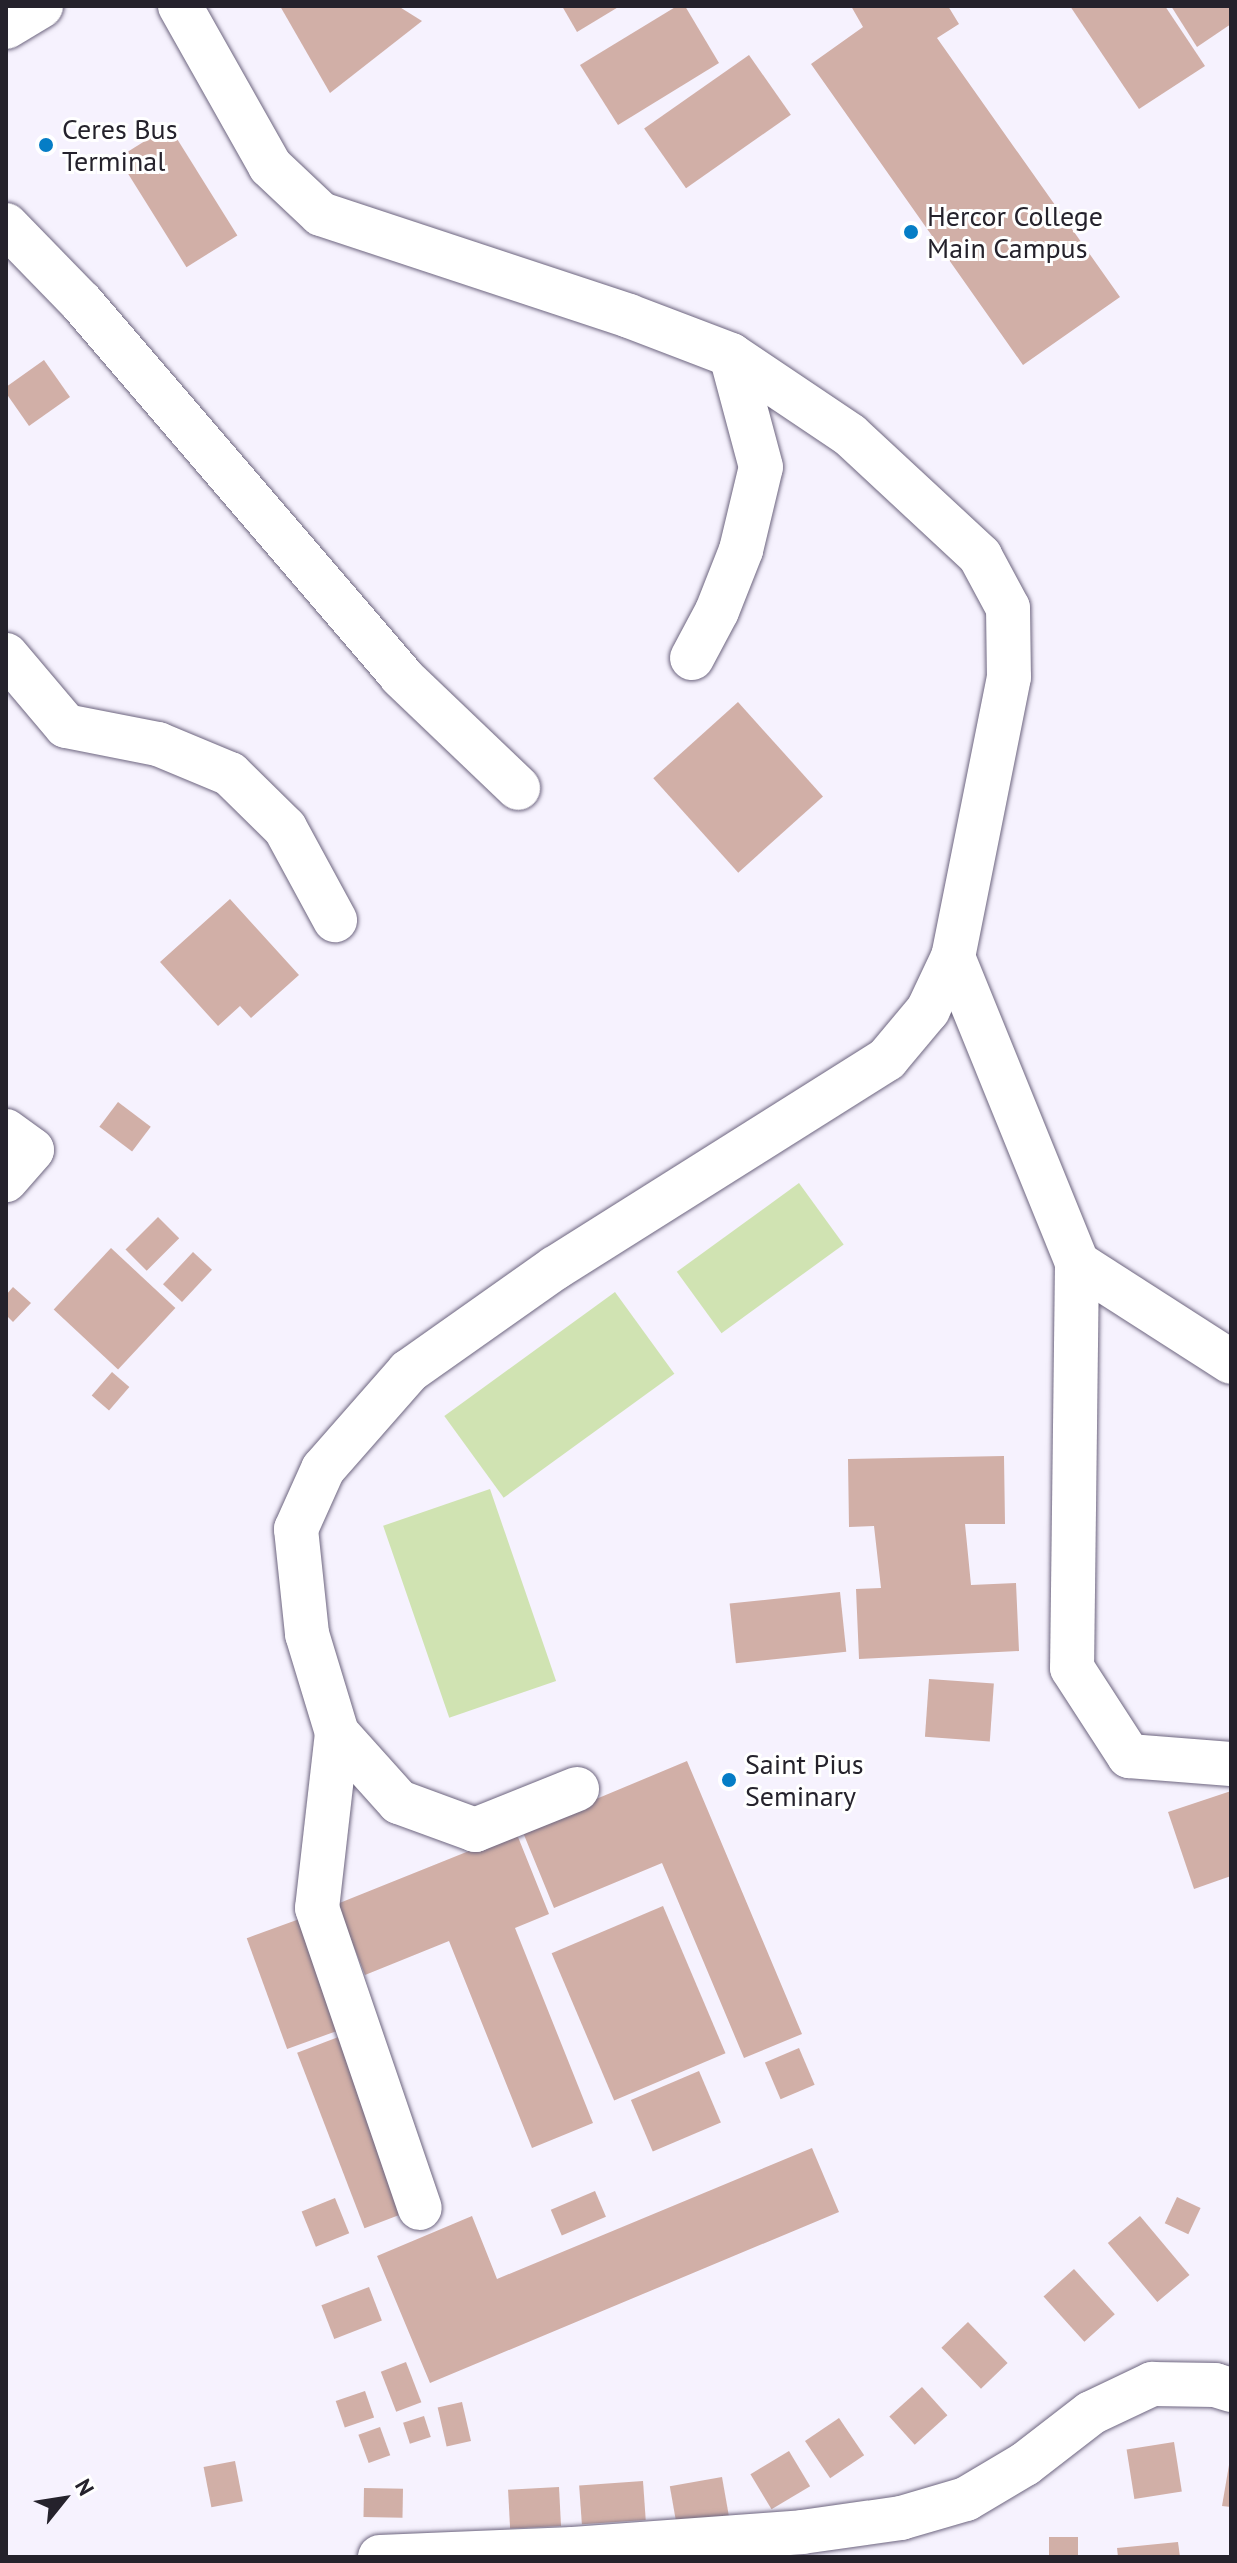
<!DOCTYPE html>
<html>
<head>
<meta charset="utf-8">
<style>
  body { margin:0 }
  #map { position:relative; width:1237px; height:2563px; overflow:hidden; background:#f6f2fe; font-family:"PT Sans",sans-serif }
  div>[style] { position:absolute }
  .green>* { inset:0; background:#d0e3b2; transform-origin:0 0 }
  .building>* { inset:0; background:#d1afa7; transform-origin:0 0 }
  .roads { filter:drop-shadow(0 0 2px #6d657f) drop-shadow(0 0 2px #6d657f) }
  .minor>* { height:44px; margin:-22px; padding:0 22px; transform-origin:22px; border-radius:22px; background:#fff }
  .highway>* { height:44px; margin:-22px; padding:0 22px; transform-origin:22px; border-radius:22px; background:#fff }
  .dots>* { width:22px; height:22px; translate:-50% -50%; box-sizing:border-box; border:4px solid #fff; border-radius:50% }
  span { translate:-50% -50%; white-space:nowrap; text-align:center; line-height:1.15; -webkit-text-stroke:6px #fff; paint-order:stroke }
  .poi-label { font-size:28px; color:#25222c }
  .left { translate:0 -50%; text-align:left }
  .frame { position:absolute; inset:0; border:8px solid #25222c; pointer-events:none }
  .north { position:absolute; left:24px; top:2459px; width:80px; height:80px; -webkit-text-stroke:6px #fff; paint-order:stroke; rotate:60deg; font-size:22px; font-weight:700; line-height:32px; text-align:center; color:#25222c }
  .north::after { content:''; display:block; margin:auto; width:28px; height:36px; background:#25222c; clip-path:polygon(50% 0,100% 100%,50% 72%,0 100%) }
</style>
</head>
<body>
<div id="map">
  <div class="green">
    <i style="left:799px;top:1183px;width:76px;height:151px;rotate:54deg"></i>
    <i style="left:615px;top:1292px;width:101px;height:211px;rotate:54deg"></i>
    <i style="left:490px;top:1489px;width:203px;height:113px;rotate:71deg"></i>
  </div>
  <div class="building">
    <i style="clip-path:polygon(280px 6px,398px 6px,422px 21px,330px 93px)"></i>
    <i style="clip-path:polygon(562px 6px,620px 6px,577px 32px)"></i>
    <i style="clip-path:polygon(677px 6px,685px 6px,719px 63px,618px 125px,580px 65px)"></i>
    <i style="clip-path:polygon(851px 6px,948px 6px,959px 24px,937px 38px,1120px 297px,1023px 365px,811px 64px,863px 27px)"></i>
    <i style="clip-path:polygon(1070px 6px,1165px 6px,1205px 66px,1139px 109px)"></i>
    <i style="clip-path:polygon(1171px 6px,1230px 6px,1231px 24px,1197px 47px)"></i>
    <i style="left:749px;top:55px;width:73px;height:128px;rotate:55deg"></i>
    <i style="left:169px;top:126px;width:129px;height:60px;rotate:58deg"></i>
    <i style="clip-path:polygon(44px 360px,70px 397px,29px 426px,6px 393px,6px 387px)"></i>
    <i style="left:738px;top:702px;width:127px;height:114px;rotate:48deg"></i>
    <i style="clip-path:polygon(230px 899px,299px 975px,251px 1018px,240px 1006px,218px 1026px,160px 962px)"></i>
    <i style="left:118px;top:1102px;width:41px;height:31px;rotate:37deg"></i>
    <i style="left:158px;top:1217px;width:30px;height:46px;rotate:45deg"></i>
    <i style="left:111px;top:1248px;width:88px;height:84px;rotate:43deg"></i>
    <i style="left:193px;top:1252px;width:26px;height:44px;rotate:43deg"></i>
    <i style="clip-path:polygon(13px 1287px,31px 1303px,13px 1322px,6px 1315px,6px 1295px)"></i>
    <i style="left:112px;top:1372px;width:23px;height:31px;rotate:41deg"></i>
    <i style="clip-path:polygon(1004px 1456px,1005px 1524px,965px 1524px,971px 1585px,1016px 1583px,1019px 1651px,859px 1659px,856px 1589px,881px 1588px,874px 1526px,849px 1527px,848px 1459px)"></i>
    <i style="left:840px;top:1592px;width:60px;height:111px;rotate:84deg"></i>
    <i style="left:929px;top:1679px;width:65px;height:58px;rotate:4deg"></i>
    <i style="clip-path:polygon(687px 1761px,802px 2034px,744px 2058px,662px 1863px,554px 1908px,522px 1830px)"></i>
    <i style="clip-path:polygon(1231px 1791px,1231px 1876px,1194px 1889px,1168px 1812px)"></i>
    <i style="clip-path:polygon(516px 1832px,549px 1914px,515px 1928px,593px 2123px,532px 2148px,449px 1941px,365px 1975px,337px 1904px)"></i>
    <i style="left:663px;top:1906px;width:160px;height:121px;rotate:67deg"></i>
    <i style="left:305px;top:1917px;width:118px;height:62px;rotate:70deg"></i>
    <i style="left:341px;top:2036px;width:188px;height:47px;rotate:69deg"></i>
    <i style="left:799px;top:2048px;width:40px;height:37px;rotate:67deg"></i>
    <i style="left:699px;top:2071px;width:56px;height:74px;rotate:67deg"></i>
    <i style="clip-path:polygon(812px 2148px,839px 2212px,430px 2383px,377px 2256px,472px 2216px,497px 2279px)"></i>
    <i style="left:595px;top:2191px;width:28px;height:48px;rotate:67deg"></i>
    <i style="left:1177px;top:2197px;width:26px;height:29px;rotate:25deg"></i>
    <i style="left:335px;top:2198px;width:38px;height:36px;rotate:68deg"></i>
    <i style="left:1140px;top:2216px;width:77px;height:42px;rotate:50deg"></i>
    <i style="left:1074px;top:2269px;width:61px;height:41px;rotate:48deg"></i>
    <i style="left:369px;top:2287px;width:36px;height:51px;rotate:69deg"></i>
    <i style="left:968px;top:2322px;width:57px;height:37px;rotate:46deg"></i>
    <i style="left:406px;top:2362px;width:43px;height:27px;rotate:69deg"></i>
    <i style="left:922px;top:2387px;width:38px;height:44px;rotate:48deg"></i>
    <i style="left:365px;top:2391px;width:28px;height:31px;rotate:71deg"></i>
    <i style="left:462px;top:2402px;width:40px;height:25px;rotate:77deg"></i>
    <i style="left:424px;top:2416px;width:22px;height:22px;rotate:72deg"></i>
    <i style="left:839px;top:2418px;width:45px;height:41px;rotate:56deg"></i>
    <i style="left:380px;top:2427px;width:30px;height:23px;rotate:70deg"></i>
    <i style="left:1174px;top:2442px;width:50px;height:48px;rotate:81deg"></i>
    <i style="left:789px;top:2451px;width:41px;height:45px;rotate:59deg"></i>
    <i style="left:235px;top:2461px;width:41px;height:32px;rotate:79deg"></i>
    <i style="clip-path:polygon(1229px 2465px,1231px 2465px,1231px 2507px,1222px 2506px)"></i>
    <i style="left:722px;top:2477px;width:42px;height:53px;rotate:80deg"></i>
    <i style="left:643px;top:2481px;width:39px;height:64px;rotate:86deg"></i>
    <i style="left:559px;top:2487px;width:39px;height:51px;rotate:87deg"></i>
    <i style="left:364px;top:2488px;width:39px;height:29px;rotate:1deg"></i>
    <i style="left:1078px;top:2537px;width:20px;height:29px;rotate:90deg"></i>
    <i style="clip-path:polygon(1178px 2542px,1180px 2557px,1118px 2557px,1117px 2548px)"></i>
  </div>
  <div class="roads">
    <div class="minor">
      <i style="left:180px;top:6px;width:184px;rotate:60.6deg"></i>
      <i style="left:270px;top:166px;width:70px;rotate:43.3deg"></i>
      <i style="left:321px;top:214px;width:324px;rotate:18.3deg"></i>
      <i style="left:629px;top:316px;width:109px;rotate:20.9deg"></i>
      <i style="left:731px;top:355px;width:143px;rotate:33.9deg"></i>
      <i style="left:850px;top:435px;width:178px;rotate:42.9deg"></i>
      <i style="left:980px;top:556px;width:59px;rotate:61.7deg"></i>
      <i style="left:1008px;top:608px;width:69px;rotate:89.2deg"></i>
      <i style="left:1009px;top:677px;width:286px;rotate:101.3deg"></i>
      <i style="left:953px;top:957px;width:59px;rotate:115.3deg"></i>
      <i style="left:928px;top:1010px;width:64px;rotate:129.9deg"></i>
      <i style="left:887px;top:1059px;width:392px;rotate:147.8deg"></i>
      <i style="left:555px;top:1268px;width:179px;rotate:144.8deg"></i>
      <i style="left:409px;top:1371px;width:130px;rotate:131.3deg"></i>
      <i style="left:323px;top:1469px;width:66px;rotate:114.2deg"></i>
      <i style="left:296px;top:1529px;width:106px;rotate:84deg"></i>
      <i style="left:307px;top:1634px;width:103px;rotate:73.1deg"></i>
      <i style="left:337px;top:1733px;width:93px;rotate:48.1deg"></i>
      <i style="left:399px;top:1802px;width:81px;rotate:20.2deg"></i>
      <i style="left:475px;top:1830px;width:110px;rotate:-21.9deg"></i>
      <i style="left:6px;top:225px;width:107px;rotate:45.8deg"></i>
      <i style="left:81px;top:302px;width:492px;rotate:49.4deg"></i>
      <i style="left:401px;top:676px;width:162px;rotate:43.7deg"></i>
      <i style="left:6px;top:655px;width:93px;rotate:49.8deg"></i>
      <i style="left:66px;top:726px;width:94px;rotate:11.1deg"></i>
      <i style="left:158px;top:744px;width:78px;rotate:22.6deg"></i>
      <i style="left:230px;top:774px;width:77px;rotate:44.5deg"></i>
      <i style="left:285px;top:828px;width:105px;rotate:61.5deg"></i>
      <i style="left:692px;top:658px;width:53px;rotate:-62deg"></i>
      <i style="left:717px;top:611px;width:66px;rotate:-68.5deg"></i>
      <i style="left:741px;top:550px;width:85px;rotate:-76.5deg"></i>
      <i style="left:761px;top:467px;width:116px;rotate:-105deg"></i>
      <i style="left:953px;top:957px;width:330px;rotate:67.9deg"></i>
      <i style="left:1077px;top:1263px;width:405px;rotate:90.7deg"></i>
      <i style="left:1072px;top:1668px;width:105px;rotate:57.1deg"></i>
      <i style="left:1129px;top:1756px;width:102px;rotate:4.5deg"></i>
      <i style="left:6px;top:1131px;width:32px;rotate:36deg"></i>
      <i style="left:32px;top:1150px;width:40px;rotate:131deg"></i>
      <i style="left:1077px;top:1263px;width:183px;rotate:32.7deg"></i>
      <i style="left:337px;top:1733px;width:176px;rotate:96.5deg"></i>
      <i style="left:317px;top:1908px;width:317px;rotate:71.1deg"></i>
      <i style="left:380px;top:2557px;width:193px;rotate:-2.4deg"></i>
      <i style="left:573px;top:2549px;width:230px;rotate:-4.2deg"></i>
      <i style="left:802px;top:2532px;width:100px;rotate:-8deg"></i>
      <i style="left:901px;top:2518px;width:68px;rotate:-16.3deg"></i>
      <i style="left:966px;top:2499px;width:69px;rotate:-30.7deg"></i>
      <i style="left:1025px;top:2464px;width:83px;rotate:-37.7deg"></i>
      <i style="left:1091px;top:2413px;width:68px;rotate:-25.4deg"></i>
      <i style="left:1152px;top:2384px;width:63px;rotate:0.9deg"></i>
      <i style="left:1215px;top:2385px;width:17px;rotate:17deg"></i>
    </div>
    <div class="highway">
      <i style="left:6px;top:27px;width:41px;rotate:-31deg"></i>
    </div>
  </div>
  <div class="dots">
    <i style="left:46px;top:145px;background:#057dc6"></i>
    <i style="left:911px;top:232px;background:#057dc6"></i>
    <i style="left:729px;top:1780px;background:#057dc6"></i>
  </div>
  <div class="poi-label">
    <span class="left" style="left:62px;top:145px">Ceres Bus<br>Terminal</span>
    <span class="left" style="left:927px;top:232px">Hercor College<br>Main Campus</span>
    <span class="left" style="left:745px;top:1780px">Saint Pius<br>Seminary</span>
  </div>
  <div class="frame"></div>
  <div class="north">N</div>
</div>
</body>
</html>
